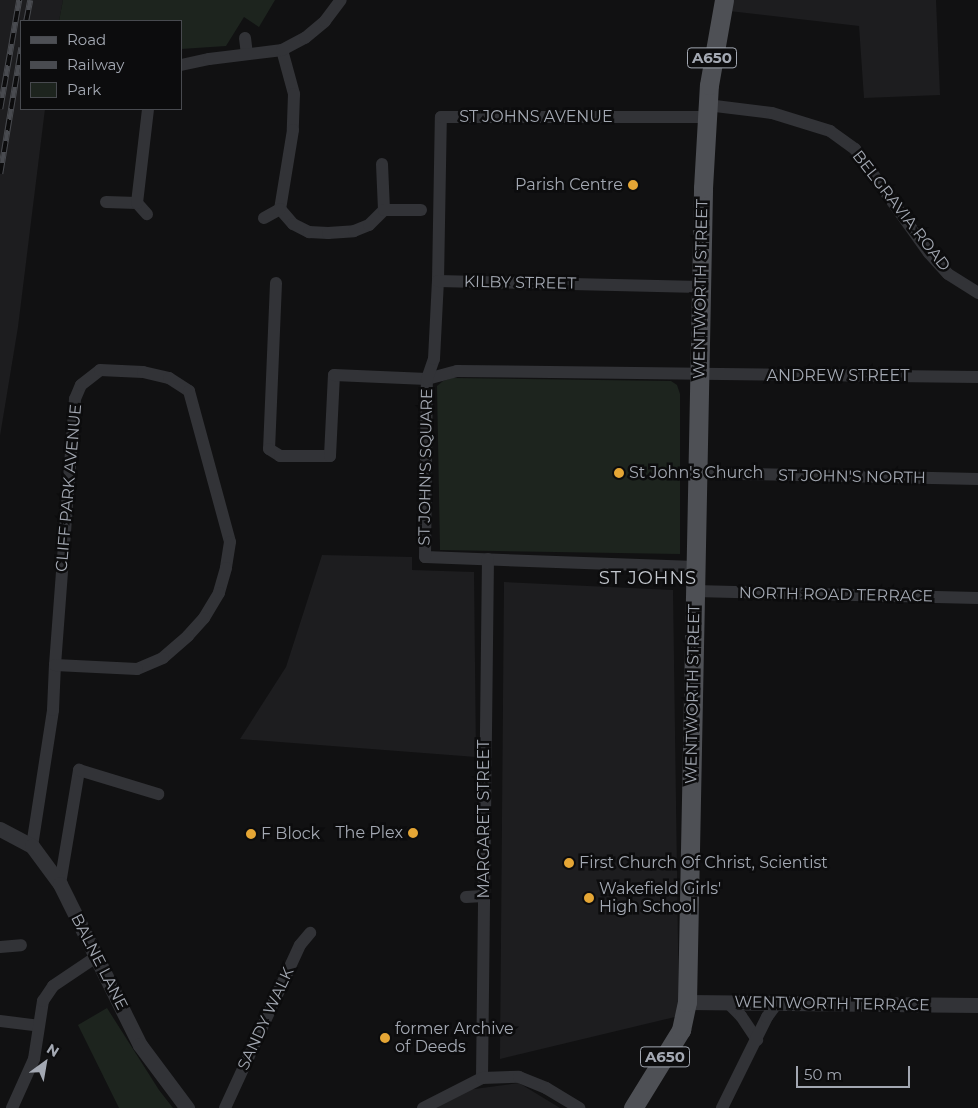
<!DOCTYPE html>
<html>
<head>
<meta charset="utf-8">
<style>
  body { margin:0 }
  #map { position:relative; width:978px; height:1108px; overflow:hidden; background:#111112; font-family:Montserrat,sans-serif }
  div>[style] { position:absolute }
  .built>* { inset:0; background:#1d1d1f }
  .green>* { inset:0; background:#1d241e }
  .minor>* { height:12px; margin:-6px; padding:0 6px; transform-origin:6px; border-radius:6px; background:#323337 }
  .tertiary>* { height:15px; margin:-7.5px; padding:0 7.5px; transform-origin:7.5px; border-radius:7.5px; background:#323337 }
  .primary>* { height:19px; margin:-9.5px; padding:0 9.5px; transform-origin:9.5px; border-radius:9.5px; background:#4e5055 }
  .rail>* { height:5.5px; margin-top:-2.75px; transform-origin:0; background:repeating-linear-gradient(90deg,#0c0c0d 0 11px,#494b50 0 22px); box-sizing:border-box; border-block:1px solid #494b50 }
  .dots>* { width:14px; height:14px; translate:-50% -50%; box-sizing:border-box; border:2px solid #0c0c0d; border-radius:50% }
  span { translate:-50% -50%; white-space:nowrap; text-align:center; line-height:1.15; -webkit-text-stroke:5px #0c0c0d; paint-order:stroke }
  .shield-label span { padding:1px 4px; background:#0c0c0d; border:1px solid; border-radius:4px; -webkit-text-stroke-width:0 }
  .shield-label { font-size:15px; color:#a3a8b2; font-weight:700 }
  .street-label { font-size:16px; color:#a3a8b2 }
  .poi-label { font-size:16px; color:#a3a8b2 }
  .right { translate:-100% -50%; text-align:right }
  .left { translate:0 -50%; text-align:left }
  .neighbourhood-label { font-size:18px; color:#c3c7ce; letter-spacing:1px }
  .legend { position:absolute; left:20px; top:20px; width:162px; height:90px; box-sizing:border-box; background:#0c0c0d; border:1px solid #484a4f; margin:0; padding:6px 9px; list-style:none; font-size:15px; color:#a3a8b2 }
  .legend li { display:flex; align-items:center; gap:10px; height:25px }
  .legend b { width:25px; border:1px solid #484a4f }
  .north { position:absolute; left:20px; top:1038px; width:50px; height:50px; -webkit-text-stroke:4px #0c0c0d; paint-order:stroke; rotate:32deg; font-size:14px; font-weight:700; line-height:20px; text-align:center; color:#a3a8b2 }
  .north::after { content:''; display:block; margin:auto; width:18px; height:22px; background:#a3a8b2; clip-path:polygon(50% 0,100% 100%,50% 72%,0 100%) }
  .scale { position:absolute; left:796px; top:1066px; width:114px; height:22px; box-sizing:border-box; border:2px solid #a3a8b2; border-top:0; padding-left:6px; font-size:15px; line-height:18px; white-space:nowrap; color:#a3a8b2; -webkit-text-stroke:4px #0c0c0d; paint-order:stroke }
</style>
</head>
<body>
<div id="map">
  <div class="built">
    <i style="clip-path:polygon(0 0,63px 0,59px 21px,21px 21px,21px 109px,45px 109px,18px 327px,0 436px)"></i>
    <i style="clip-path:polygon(732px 0,936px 0,940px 95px,864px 98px,859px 26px,729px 11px)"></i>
    <i style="clip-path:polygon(322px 555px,412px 557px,412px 570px,474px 572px,476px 757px,240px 739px,286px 667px)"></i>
    <i style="clip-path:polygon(504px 582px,673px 590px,679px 1016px,500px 1059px)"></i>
    <i style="clip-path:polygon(519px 1083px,560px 1108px,434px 1108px,467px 1090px)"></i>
  </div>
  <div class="green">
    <i style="clip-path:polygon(63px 0,275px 0,259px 27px,244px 17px,226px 46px,181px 49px,181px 21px,59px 21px)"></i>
    <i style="clip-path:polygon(452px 378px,671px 381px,677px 385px,680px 394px,680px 554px,440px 550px,437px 386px,443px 381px)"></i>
    <i style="clip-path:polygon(107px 1008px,159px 1090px,173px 1108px,119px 1108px,78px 1025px)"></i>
  </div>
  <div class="minor">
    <i style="left:245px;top:38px;width:16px;rotate:83deg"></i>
    <i style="left:282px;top:50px;width:46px;rotate:74.7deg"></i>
    <i style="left:294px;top:94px;width:36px;rotate:92deg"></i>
    <i style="left:293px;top:130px;width:80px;rotate:99.3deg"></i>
    <i style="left:280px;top:209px;width:20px;rotate:49deg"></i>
    <i style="left:293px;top:224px;width:18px;rotate:27deg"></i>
    <i style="left:309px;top:232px;width:19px;rotate:3deg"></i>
    <i style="left:328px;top:233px;width:26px;rotate:-4deg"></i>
    <i style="left:354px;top:231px;width:16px;rotate:-22deg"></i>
    <i style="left:369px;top:225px;width:21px;rotate:-45deg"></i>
    <i style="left:181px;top:65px;width:29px;rotate:-12deg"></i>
    <i style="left:209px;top:59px;width:74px;rotate:-7deg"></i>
    <i style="left:282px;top:50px;width:26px;rotate:-28deg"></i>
    <i style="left:305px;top:38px;width:26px;rotate:-40deg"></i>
    <i style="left:325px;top:21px;width:26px;rotate:-53deg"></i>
    <i style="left:707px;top:105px;width:65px;rotate:7deg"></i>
    <i style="left:772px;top:113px;width:61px;rotate:17.2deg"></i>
    <i style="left:830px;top:131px;width:31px;rotate:36deg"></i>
    <i style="left:855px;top:149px;width:128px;rotate:54.6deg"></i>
    <i style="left:929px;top:253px;width:28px;rotate:48deg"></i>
    <i style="left:948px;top:274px;width:36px;rotate:32deg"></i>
    <i style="left:382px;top:164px;width:46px;rotate:87.5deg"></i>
    <i style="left:384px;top:210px;width:37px"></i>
    <i style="left:106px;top:202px;width:31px;rotate:2deg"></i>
    <i style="left:137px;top:203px;width:15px;rotate:48deg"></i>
    <i style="left:137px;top:203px;width:95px;rotate:-83.3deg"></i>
    <i style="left:264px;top:218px;width:18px;rotate:-29deg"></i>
    <i style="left:438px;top:281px;width:164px;rotate:-89deg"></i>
    <i style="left:441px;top:117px;width:265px"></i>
    <i style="left:276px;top:283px;width:166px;rotate:92.4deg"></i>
    <i style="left:269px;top:449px;width:13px;rotate:32deg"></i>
    <i style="left:280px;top:456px;width:50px"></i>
    <i style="left:330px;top:456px;width:81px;rotate:-87.2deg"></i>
    <i style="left:334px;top:375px;width:93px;rotate:2.5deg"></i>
    <i style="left:427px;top:379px;width:31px;rotate:-15deg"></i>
    <i style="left:457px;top:371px;width:521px;rotate:0.66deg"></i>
    <i style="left:697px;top:473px;width:281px;rotate:1.2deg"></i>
    <i style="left:695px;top:567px;width:270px;rotate:-177.9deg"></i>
    <i style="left:425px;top:557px;width:178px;rotate:-89.4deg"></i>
    <i style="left:427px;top:379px;width:21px;rotate:-71deg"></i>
    <i style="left:434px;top:359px;width:78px;rotate:-87.1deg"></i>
    <i style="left:438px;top:281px;width:262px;rotate:1.3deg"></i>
    <i style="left:695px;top:591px;width:283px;rotate:1.4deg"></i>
    <i style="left:32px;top:846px;width:138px;rotate:-81.2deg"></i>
    <i style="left:53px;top:710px;width:45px;rotate:-87.5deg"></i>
    <i style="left:55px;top:665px;width:267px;rotate:-85.7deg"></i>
    <i style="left:75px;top:399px;width:15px;rotate:-67deg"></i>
    <i style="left:81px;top:385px;width:24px;rotate:-38deg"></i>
    <i style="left:100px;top:370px;width:43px;rotate:2.7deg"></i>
    <i style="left:143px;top:372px;width:27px;rotate:13deg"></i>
    <i style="left:169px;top:378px;width:24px;rotate:33deg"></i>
    <i style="left:189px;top:391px;width:156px;rotate:74.8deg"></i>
    <i style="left:230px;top:542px;width:26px;rotate:99deg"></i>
    <i style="left:226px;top:568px;width:26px;rotate:106deg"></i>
    <i style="left:219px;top:593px;width:29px;rotate:121deg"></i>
    <i style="left:204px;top:618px;width:24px;rotate:132deg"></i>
    <i style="left:188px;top:636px;width:33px;rotate:139deg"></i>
    <i style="left:163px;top:658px;width:28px;rotate:157deg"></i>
    <i style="left:137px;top:669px;width:82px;rotate:-177.2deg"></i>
    <i style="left:60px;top:884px;width:116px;rotate:-80.5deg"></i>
    <i style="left:79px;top:770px;width:83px;rotate:16.9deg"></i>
    <i style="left:466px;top:897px;width:17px;rotate:-3deg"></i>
    <i style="left:0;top:947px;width:21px;rotate:-5deg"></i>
    <i style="left:727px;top:1002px;width:20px;rotate:45deg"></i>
    <i style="left:741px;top:1016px;width:29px;rotate:56deg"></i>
    <i style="left:0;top:1021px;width:38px;rotate:7deg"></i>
    <i style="left:482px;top:1078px;width:519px;rotate:-89.34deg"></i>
    <i style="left:12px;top:1108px;width:54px;rotate:-65.8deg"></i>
    <i style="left:34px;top:1059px;width:59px;rotate:-81.2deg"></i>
    <i style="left:43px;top:1001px;width:18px;rotate:-56deg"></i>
    <i style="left:53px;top:986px;width:52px;rotate:-34deg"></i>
    <i style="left:225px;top:1108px;width:179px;rotate:-65.3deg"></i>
    <i style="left:300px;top:945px;width:16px;rotate:-50deg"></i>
    <i style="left:423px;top:1108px;width:66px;rotate:-27deg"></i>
    <i style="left:482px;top:1078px;width:37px;rotate:-2deg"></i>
    <i style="left:519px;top:1077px;width:29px;rotate:22deg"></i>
    <i style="left:546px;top:1088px;width:39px;rotate:31deg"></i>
    <i style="left:722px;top:1108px;width:102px;rotate:-63.7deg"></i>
    <i style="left:767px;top:1017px;width:17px;rotate:-54deg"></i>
  </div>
  <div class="tertiary">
    <i style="left:0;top:829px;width:36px;rotate:28deg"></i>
    <i style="left:32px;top:846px;width:47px;rotate:53.6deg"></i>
    <i style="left:60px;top:884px;width:180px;rotate:63.6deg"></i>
    <i style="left:140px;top:1045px;width:79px;rotate:53.3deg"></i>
    <i style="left:687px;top:1002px;width:291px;rotate:0.6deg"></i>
  </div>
  <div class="primary">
    <i style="left:633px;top:1108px;width:92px;rotate:-58.4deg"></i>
    <i style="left:681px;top:1030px;width:29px;rotate:-78deg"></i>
    <i style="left:687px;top:1002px;width:814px;rotate:-88.87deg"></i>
    <i style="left:703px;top:188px;width:103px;rotate:-86.7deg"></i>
    <i style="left:709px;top:85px;width:86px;rotate:-80deg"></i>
  </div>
  <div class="rail">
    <i style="left:26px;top:21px;width:21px;rotate:-79deg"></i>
    <i style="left:0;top:109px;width:111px;rotate:-80.1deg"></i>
    <i style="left:0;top:174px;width:128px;rotate:-80.5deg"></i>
  </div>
  <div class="dots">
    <i style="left:633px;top:185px;background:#e5a635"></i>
    <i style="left:619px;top:473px;background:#e5a635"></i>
    <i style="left:413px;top:833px;background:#e5a635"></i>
    <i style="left:251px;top:834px;background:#e5a635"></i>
    <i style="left:569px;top:863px;background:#e5a635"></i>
    <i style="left:589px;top:898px;background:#e5a635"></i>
    <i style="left:385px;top:1038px;background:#e5a635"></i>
  </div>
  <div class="shield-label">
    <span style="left:712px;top:58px">A650</span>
    <span style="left:665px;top:1057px">A650</span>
  </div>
  <div class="street-label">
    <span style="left:536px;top:117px">ST JOHNS AVENUE</span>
    <span style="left:901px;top:211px;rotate:52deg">BELGRAVIA ROAD</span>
    <span style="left:520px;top:283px;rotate:1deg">KILBY STREET</span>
    <span style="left:701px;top:289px;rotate:-89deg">WENTWORTH STREET</span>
    <span style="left:838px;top:376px">ANDREW STREET</span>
    <span style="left:426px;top:467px;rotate:-89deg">ST JOHN'S SQUARE</span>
    <span style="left:852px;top:477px;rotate:1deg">ST JOHN'S NORTH</span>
    <span style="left:69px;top:488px;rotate:-85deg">CLIFF PARK AVENUE</span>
    <span style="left:836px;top:595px;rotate:1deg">NORTH ROAD TERRACE</span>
    <span style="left:693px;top:694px;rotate:-89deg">WENTWORTH STREET</span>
    <span style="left:484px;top:819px;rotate:-90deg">MARGARET STREET</span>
    <span style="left:99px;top:962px;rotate:63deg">BALNE LANE</span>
    <span style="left:832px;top:1004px;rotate:1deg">WENTWORTH TERRACE</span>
    <span style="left:266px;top:1019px;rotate:-65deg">SANDY WALK</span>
  </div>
  <div class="poi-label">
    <span class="right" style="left:623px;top:185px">Parish Centre</span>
    <span class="left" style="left:629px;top:473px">St John's Church</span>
    <span class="right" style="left:403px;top:833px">The Plex</span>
    <span class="left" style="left:261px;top:834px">F Block</span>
    <span class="left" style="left:579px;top:863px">First Church Of Christ, Scientist</span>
    <span class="left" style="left:599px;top:898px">Wakefield Girls'<br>High School</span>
    <span class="left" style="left:395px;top:1038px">former Archive<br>of Deeds</span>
  </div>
  <div class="neighbourhood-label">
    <span style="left:648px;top:578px">ST JOHNS</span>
  </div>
  <ul class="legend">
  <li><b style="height:6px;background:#4e5055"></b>Road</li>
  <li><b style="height:6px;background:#494b50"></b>Railway</li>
  <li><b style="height:14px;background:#1d241e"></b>Park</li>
  </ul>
  <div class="north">N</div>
  <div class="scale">50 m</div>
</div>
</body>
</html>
